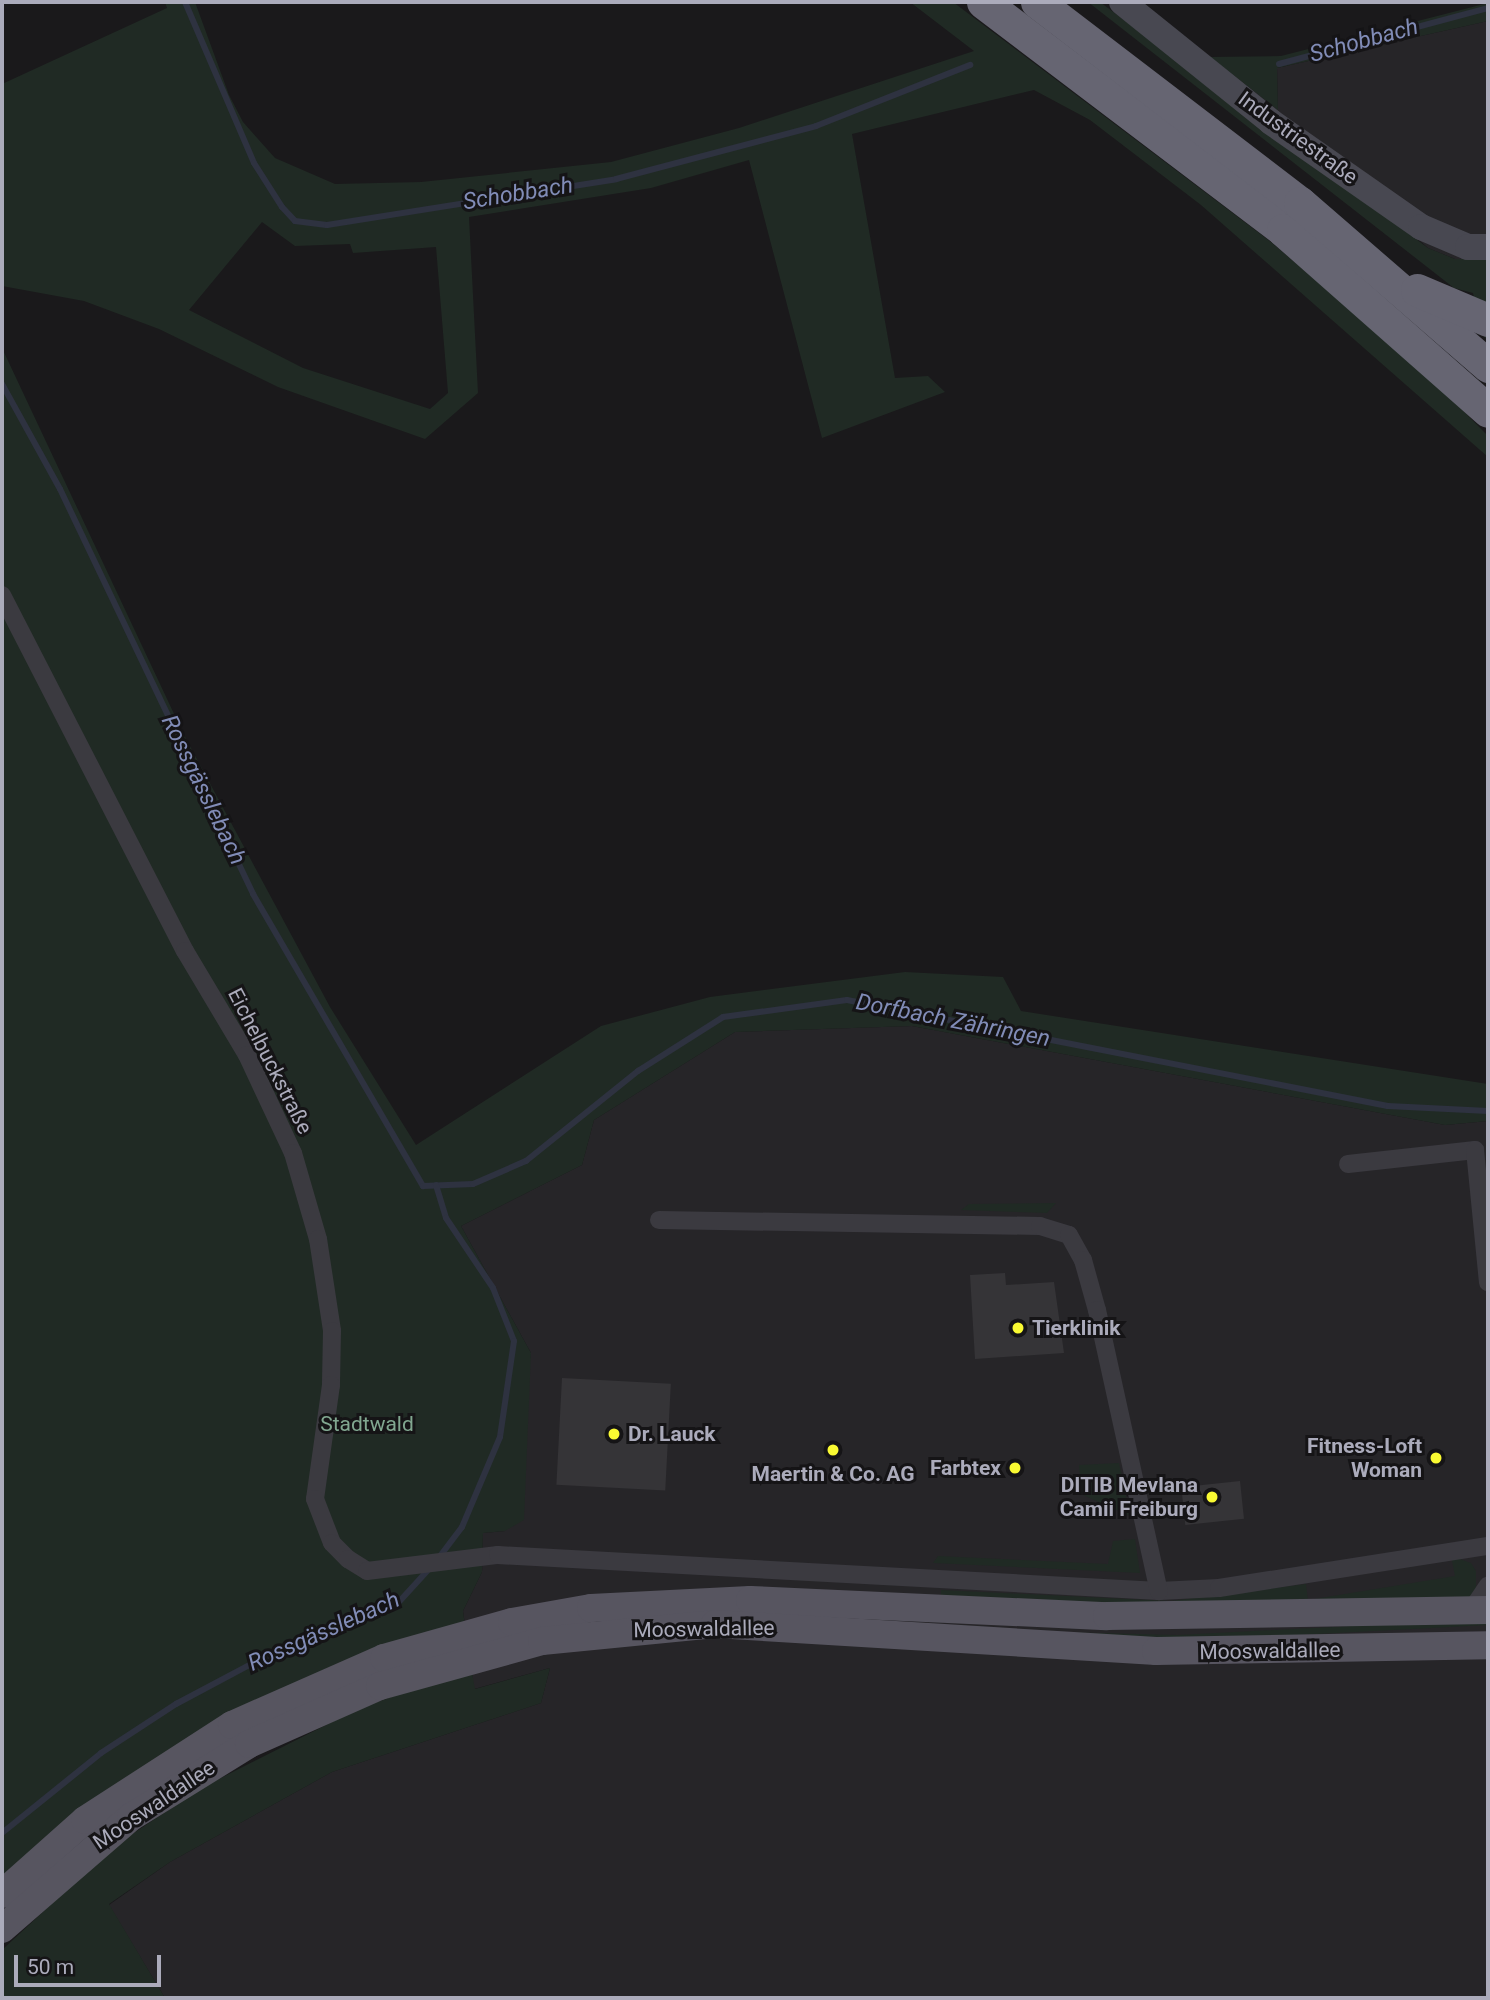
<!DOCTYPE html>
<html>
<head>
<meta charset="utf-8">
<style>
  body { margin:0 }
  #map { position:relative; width:1490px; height:2000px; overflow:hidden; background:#1a191b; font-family:Roboto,sans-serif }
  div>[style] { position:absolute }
  .built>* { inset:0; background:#262528 }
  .green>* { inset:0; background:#202a24 }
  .stream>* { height:6px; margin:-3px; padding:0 3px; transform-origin:3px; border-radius:3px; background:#2e3240 }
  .building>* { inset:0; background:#353437; transform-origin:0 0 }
  .street>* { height:18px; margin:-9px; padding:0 9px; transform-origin:9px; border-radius:9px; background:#3b3a40 }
  .secondary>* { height:26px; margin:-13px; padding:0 13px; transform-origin:13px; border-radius:13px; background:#484851 }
  .primary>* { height:28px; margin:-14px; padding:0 14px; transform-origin:14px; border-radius:14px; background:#575560 }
  .highway>* { height:33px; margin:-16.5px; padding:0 16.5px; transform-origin:16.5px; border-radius:16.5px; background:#666572 }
  .dots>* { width:19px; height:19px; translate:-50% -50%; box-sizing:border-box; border:4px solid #151416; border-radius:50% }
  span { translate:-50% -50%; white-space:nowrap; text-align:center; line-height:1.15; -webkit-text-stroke:6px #151416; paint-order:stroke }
  .street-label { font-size:21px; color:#ababbb }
  .poi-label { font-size:21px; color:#ababbb; font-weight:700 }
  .left { translate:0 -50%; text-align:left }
  .right { translate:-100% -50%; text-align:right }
  .park-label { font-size:21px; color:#81a790 }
  .water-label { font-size:23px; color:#818cb7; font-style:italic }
  .frame { position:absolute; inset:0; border:4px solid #ababbb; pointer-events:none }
  .scale { position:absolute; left:14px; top:1955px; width:147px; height:32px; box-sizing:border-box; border:4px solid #ababbb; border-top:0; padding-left:9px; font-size:21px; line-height:24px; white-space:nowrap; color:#ababbb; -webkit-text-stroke:5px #151416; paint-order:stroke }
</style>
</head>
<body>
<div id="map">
  <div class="built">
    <i style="clip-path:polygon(1488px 21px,1488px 259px,1455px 259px,1428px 248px,1210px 57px,1278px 109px,1277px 68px)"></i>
    <i style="clip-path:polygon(912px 1026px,1445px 1125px,1488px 1121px,1488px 1998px,165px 1998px,109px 1905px,170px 1862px,332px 1772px,541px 1703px,550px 1668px,474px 1689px,463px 1611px,482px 1572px,483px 1533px,505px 1531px,531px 1353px,461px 1226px,582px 1165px,594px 1120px,735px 1032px)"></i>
  </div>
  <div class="green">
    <i style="clip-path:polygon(evenodd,165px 2px,195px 2px,229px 95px,243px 122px,275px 158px,335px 184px,421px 182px,611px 162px,739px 128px,974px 51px,910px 2px,953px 2px,1271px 242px,1439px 386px,1488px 436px,1488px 457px,1201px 205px,1090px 120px,1034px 90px,852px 134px,895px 378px,928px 376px,945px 392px,822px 438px,749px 160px,651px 188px,469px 217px,478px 393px,425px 439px,278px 387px,159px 329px,84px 301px,2px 286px,2px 84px,167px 8px,165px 2px,262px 222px,295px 246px,350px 244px,353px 253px,436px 247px,448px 393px,430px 409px,303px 368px,189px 310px,262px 222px)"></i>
    <i style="clip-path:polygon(1088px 2px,1100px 2px,1428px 248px,1455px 259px,1488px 259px,1488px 341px,1482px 334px,1473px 293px,1454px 288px)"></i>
    <i style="clip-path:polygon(1488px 3px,1488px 21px,1277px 68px,1278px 110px,1210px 57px,1281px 56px)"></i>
    <i style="clip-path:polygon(2px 348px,184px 735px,330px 1007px,416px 1145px,601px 1026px,710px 997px,905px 972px,1003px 977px,1021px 1011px,1488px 1084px,1488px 1121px,1445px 1125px,912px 1026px,735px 1032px,594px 1120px,582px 1165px,461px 1226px,531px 1353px,524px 1520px,505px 1531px,483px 1533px,482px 1572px,463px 1611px,465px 1626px,2px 1885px,2px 1834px,65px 1782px,2px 1831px)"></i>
    <i style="clip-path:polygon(1056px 1203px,1047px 1213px,961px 1210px,969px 1204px)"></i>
    <i style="clip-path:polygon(1119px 1463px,1130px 1516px,1081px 1494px,1079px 1465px)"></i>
    <i style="clip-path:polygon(1135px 1539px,1140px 1573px,933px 1563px,938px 1556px,1108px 1564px,1113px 1541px)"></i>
    <i style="clip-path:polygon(1451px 1556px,1471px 1563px,1476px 1571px,1476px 1591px,1467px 1600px,1214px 1607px,941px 1597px,941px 1590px,1170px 1601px,1306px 1584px,1308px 1600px,1455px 1576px)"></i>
    <i style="clip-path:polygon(1488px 1619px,1488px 1625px,1205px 1640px,1059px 1632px,1177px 1635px)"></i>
    <i style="clip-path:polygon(550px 1668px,541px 1703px,332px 1772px,170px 1862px,109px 1904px,165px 1998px,2px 1998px,2px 1950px,114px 1846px,205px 1786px,360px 1708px,417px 1688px,472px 1673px,475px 1689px)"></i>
  </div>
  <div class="stream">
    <i style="left:185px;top:2px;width:175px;rotate:66.8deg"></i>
    <i style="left:254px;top:163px;width:52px;rotate:57.5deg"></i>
    <i style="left:282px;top:207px;width:19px;rotate:47deg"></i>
    <i style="left:295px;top:221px;width:32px;rotate:7deg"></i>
    <i style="left:327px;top:225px;width:293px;rotate:-9deg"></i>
    <i style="left:616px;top:179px;width:207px;rotate:-14.8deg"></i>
    <i style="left:816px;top:126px;width:166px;rotate:-21.6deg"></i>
    <i style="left:1279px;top:64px;width:216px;rotate:-15deg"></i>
    <i style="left:2px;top:384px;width:120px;rotate:61.1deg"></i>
    <i style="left:60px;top:489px;width:449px;rotate:64.5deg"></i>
    <i style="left:253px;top:894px;width:338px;rotate:59.8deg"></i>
    <i style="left:423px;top:1186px;width:50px;rotate:-2.3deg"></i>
    <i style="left:473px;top:1184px;width:58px;rotate:-23.5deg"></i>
    <i style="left:526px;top:1161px;width:144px;rotate:-38.8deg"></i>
    <i style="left:638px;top:1071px;width:101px;rotate:-32.4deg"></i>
    <i style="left:723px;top:1017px;width:125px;rotate:-7.8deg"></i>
    <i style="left:847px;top:1000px;width:551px;rotate:11.09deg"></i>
    <i style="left:1388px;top:1106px;width:100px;rotate:2.9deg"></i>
    <i style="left:436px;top:1185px;width:34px;rotate:73deg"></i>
    <i style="left:446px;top:1218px;width:84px;rotate:56.1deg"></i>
    <i style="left:493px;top:1288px;width:57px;rotate:68.4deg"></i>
    <i style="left:514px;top:1341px;width:97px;rotate:98.3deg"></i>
    <i style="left:500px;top:1437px;width:98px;rotate:112.9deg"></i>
    <i style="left:462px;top:1527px;width:41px;rotate:127.1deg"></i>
    <i style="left:2px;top:1833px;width:127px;rotate:-38.9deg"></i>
    <i style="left:101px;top:1753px;width:90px;rotate:-33.2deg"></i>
    <i style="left:176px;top:1704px;width:92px;rotate:-28deg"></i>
    <i style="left:257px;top:1661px;width:152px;rotate:-22.4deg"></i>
    <i style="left:398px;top:1603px;width:47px;rotate:-47.6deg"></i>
  </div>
  <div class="building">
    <i style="clip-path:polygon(1005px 1273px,1006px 1285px,1054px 1282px,1064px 1353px,975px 1359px,970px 1275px)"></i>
    <i style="left:562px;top:1378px;width:109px;height:107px;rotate:3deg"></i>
    <i style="left:1240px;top:1481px;width:38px;height:59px;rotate:84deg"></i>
  </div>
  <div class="street">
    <i style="left:2px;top:595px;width:400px;rotate:62.8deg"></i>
    <i style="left:185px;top:951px;width:121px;rotate:59.2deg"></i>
    <i style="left:247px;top:1055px;width:108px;rotate:64.9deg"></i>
    <i style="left:293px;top:1153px;width:90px;rotate:73.8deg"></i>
    <i style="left:318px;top:1239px;width:93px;rotate:81.3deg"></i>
    <i style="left:332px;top:1331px;width:54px;rotate:91.1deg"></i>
    <i style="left:331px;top:1385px;width:115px;rotate:98deg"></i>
    <i style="left:315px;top:1499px;width:47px;rotate:68.9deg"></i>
    <i style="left:332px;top:1543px;width:23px;rotate:45deg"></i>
    <i style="left:348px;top:1559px;width:22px;rotate:32deg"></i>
    <i style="left:367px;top:1571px;width:132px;rotate:-7deg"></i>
    <i style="left:498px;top:1555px;width:662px;rotate:3.12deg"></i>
    <i style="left:1159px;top:1591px;width:60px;rotate:-2.9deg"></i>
    <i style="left:1219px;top:1588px;width:272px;rotate:-8.9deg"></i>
    <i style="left:1348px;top:1164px;width:128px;rotate:-6.3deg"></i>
    <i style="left:1475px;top:1150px;width:133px;rotate:84.4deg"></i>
    <i style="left:659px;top:1220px;width:381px;rotate:0.9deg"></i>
    <i style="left:1040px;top:1226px;width:30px;rotate:17deg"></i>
    <i style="left:1069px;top:1235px;width:29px;rotate:61deg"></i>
    <i style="left:1083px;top:1260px;width:52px;rotate:74.4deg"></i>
    <i style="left:1097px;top:1310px;width:288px;rotate:77.6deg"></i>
    <i style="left:1470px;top:1612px;width:32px;rotate:-56deg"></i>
  </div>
  <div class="secondary">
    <i style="left:1122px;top:2px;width:191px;rotate:38.8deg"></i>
    <i style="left:1271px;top:122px;width:183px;rotate:35deg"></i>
    <i style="left:1421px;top:227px;width:51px;rotate:23.1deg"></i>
    <i style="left:1468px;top:247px;width:20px"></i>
  </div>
  <div class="primary">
    <i style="left:2px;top:1894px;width:111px;rotate:-41.7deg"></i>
    <i style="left:85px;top:1820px;width:175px;rotate:-32.9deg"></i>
    <i style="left:232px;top:1725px;width:166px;rotate:-23.8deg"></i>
    <i style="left:384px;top:1658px;width:133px;rotate:-15.7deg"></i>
    <i style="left:512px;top:1622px;width:80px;rotate:-10deg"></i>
    <i style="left:591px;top:1608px;width:159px;rotate:-2.9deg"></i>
    <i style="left:750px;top:1600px;width:357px;rotate:2.6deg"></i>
    <i style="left:1107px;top:1616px;width:381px;rotate:-0.9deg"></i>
    <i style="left:2px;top:1929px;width:171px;rotate:-41deg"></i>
    <i style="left:131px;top:1817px;width:139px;rotate:-31.7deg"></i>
    <i style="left:249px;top:1744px;width:143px;rotate:-23.9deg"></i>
    <i style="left:380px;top:1686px;width:168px;rotate:-15.5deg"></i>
    <i style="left:542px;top:1641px;width:174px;rotate:-5.6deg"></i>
    <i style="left:715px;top:1624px;width:442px;rotate:3.5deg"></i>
    <i style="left:1156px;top:1651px;width:332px;rotate:-1deg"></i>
  </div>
  <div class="highway">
    <i style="left:983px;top:2px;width:377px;rotate:37.2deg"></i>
    <i style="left:1283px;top:230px;width:273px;rotate:41.4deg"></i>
    <i style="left:1037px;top:2px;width:331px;rotate:37.4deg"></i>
    <i style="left:1300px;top:203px;width:249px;rotate:40.9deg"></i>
    <i style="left:1417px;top:290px;width:77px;rotate:22.9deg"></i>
  </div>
  <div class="dots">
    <i style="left:1018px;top:1328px;background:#fafa32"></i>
    <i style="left:614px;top:1434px;background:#fafa32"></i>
    <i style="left:833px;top:1450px;background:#fafa32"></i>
    <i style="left:1436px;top:1458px;background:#fafa32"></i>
    <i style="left:1015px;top:1468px;background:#fafa32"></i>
    <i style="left:1212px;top:1497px;background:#fafa32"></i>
  </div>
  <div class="street-label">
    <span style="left:1298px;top:138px;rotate:36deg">Industriestraße</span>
    <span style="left:270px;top:1061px;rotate:63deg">Eichelbuckstraße</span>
    <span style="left:704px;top:1629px;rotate:-1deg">Mooswaldallee</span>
    <span style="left:1270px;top:1651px;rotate:-1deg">Mooswaldallee</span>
    <span style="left:154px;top:1805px;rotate:-34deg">Mooswaldallee</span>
  </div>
  <div class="poi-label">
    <span class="left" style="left:1032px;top:1328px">Tierklinik</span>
    <span class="left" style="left:628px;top:1434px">Dr. Lauck</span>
    <span class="right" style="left:1422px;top:1458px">Fitness-Loft<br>Woman</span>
    <span class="right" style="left:1001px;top:1468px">Farbtex</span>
    <span style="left:833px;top:1474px">Maertin &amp; Co. AG</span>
    <span class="right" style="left:1198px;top:1497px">DITIB Mevlana<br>Camii Freiburg</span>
  </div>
  <div class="park-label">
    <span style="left:367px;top:1424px">Stadtwald</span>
  </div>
  <div class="water-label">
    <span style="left:1364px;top:41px;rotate:-15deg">Schobbach</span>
    <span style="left:518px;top:194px;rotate:-9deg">Schobbach</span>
    <span style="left:203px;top:790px;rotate:64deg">Rossgässlebach</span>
    <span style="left:953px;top:1021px;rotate:11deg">Dorfbach Zähringen</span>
    <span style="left:324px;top:1632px;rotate:-24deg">Rossgässlebach</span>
  </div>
  <div class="frame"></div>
  <div class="scale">50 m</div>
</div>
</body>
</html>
